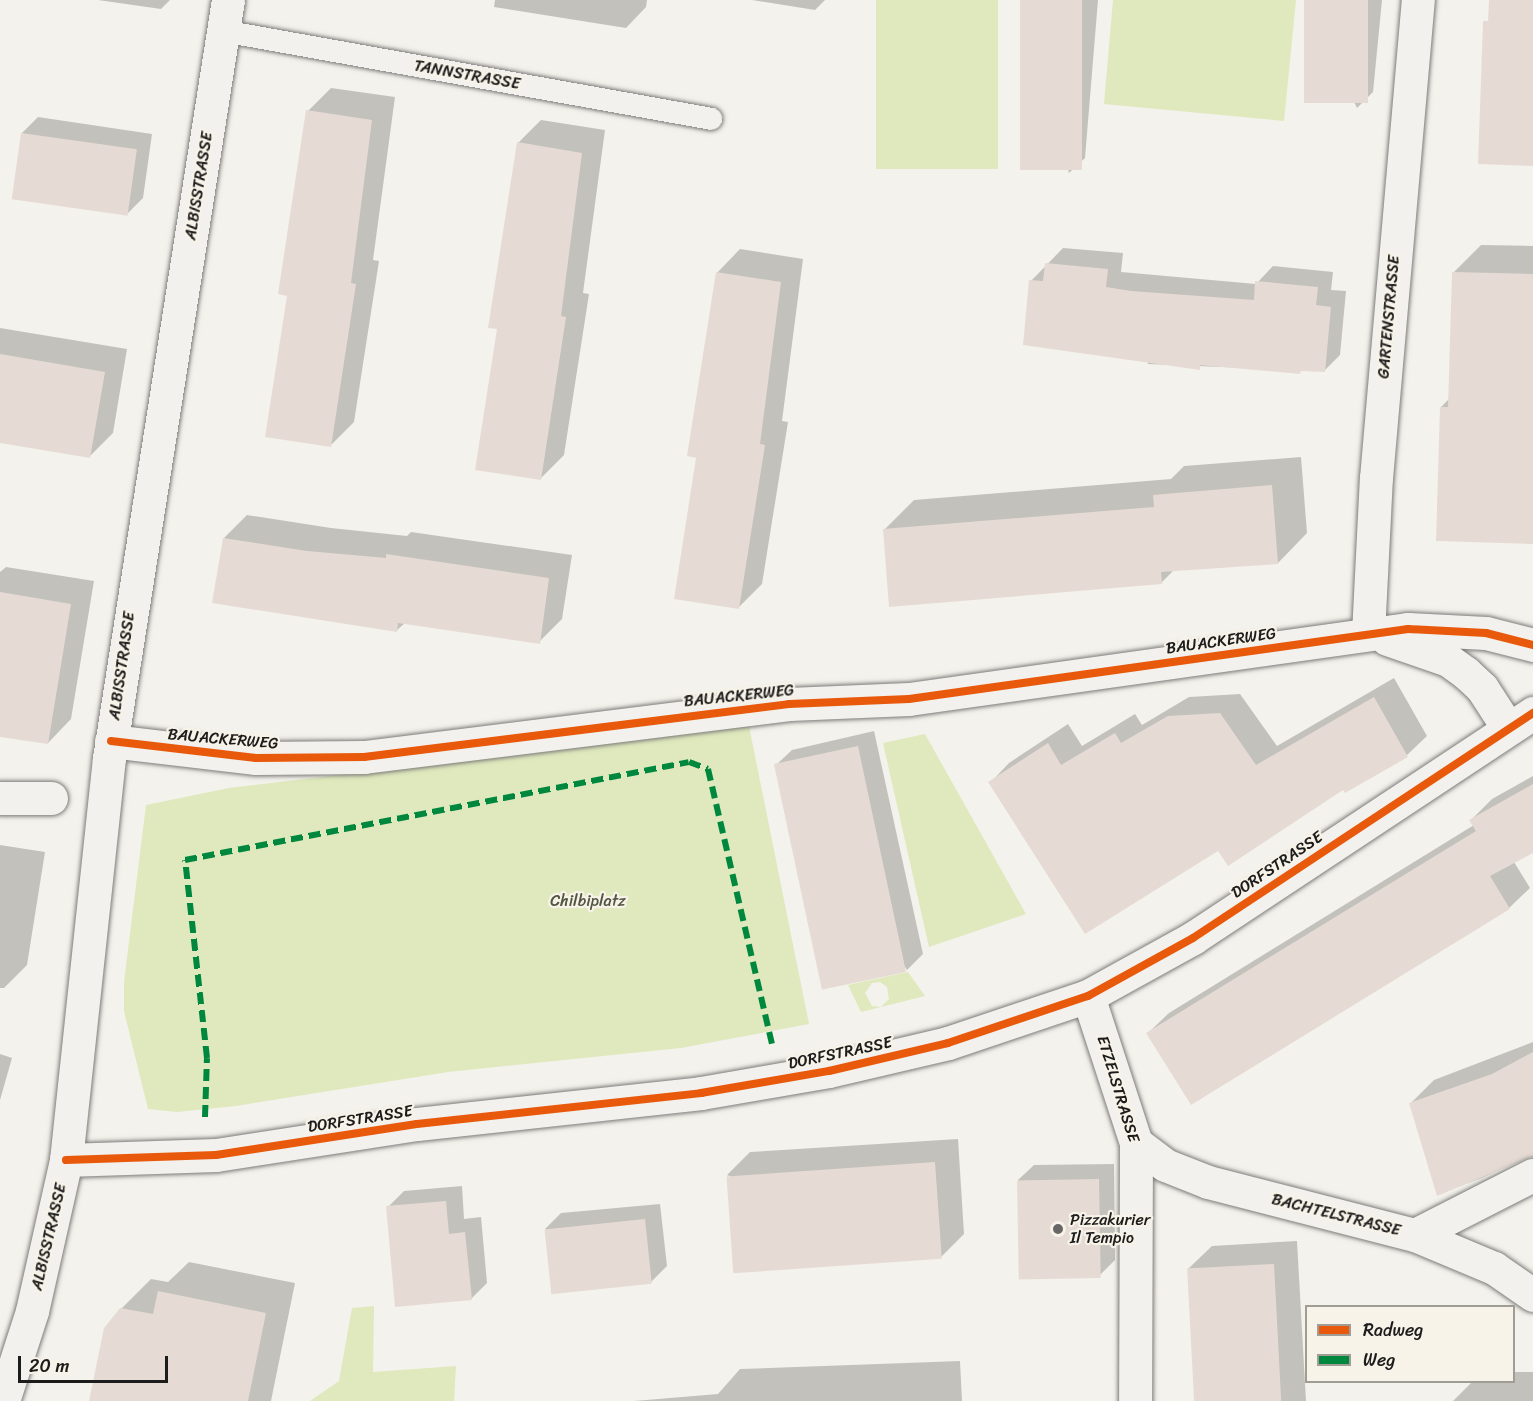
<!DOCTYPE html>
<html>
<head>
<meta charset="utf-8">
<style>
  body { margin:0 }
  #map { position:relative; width:1533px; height:1401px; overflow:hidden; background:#f4f2ec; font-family:Sriracha,sans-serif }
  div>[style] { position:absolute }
  .green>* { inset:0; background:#dfe9bd; transform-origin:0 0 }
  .shadow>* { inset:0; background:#0003 }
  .building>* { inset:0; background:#e6dbd4; transform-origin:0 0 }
  .roads { filter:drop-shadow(0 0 2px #7d7c7a) drop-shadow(0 0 2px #7d7c7a) }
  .service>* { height:22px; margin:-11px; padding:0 11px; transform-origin:11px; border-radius:11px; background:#f2f1ed }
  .minor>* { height:33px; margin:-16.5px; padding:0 16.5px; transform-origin:16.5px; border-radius:16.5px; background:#f2f1ed }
  .tertiary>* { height:33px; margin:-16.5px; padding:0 16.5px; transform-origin:16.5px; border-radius:16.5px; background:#f2f1ed }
  .secondary>* { height:33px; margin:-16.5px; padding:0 16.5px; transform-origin:16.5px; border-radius:16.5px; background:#f2f1ed }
  .quiet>* { height:6px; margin-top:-3px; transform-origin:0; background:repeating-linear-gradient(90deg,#00873e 0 12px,transparent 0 18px) }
  .cycleway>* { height:8px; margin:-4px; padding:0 4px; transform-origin:4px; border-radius:4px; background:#e8590c }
  .dots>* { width:16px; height:16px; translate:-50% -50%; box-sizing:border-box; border:3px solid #f7f3e8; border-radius:50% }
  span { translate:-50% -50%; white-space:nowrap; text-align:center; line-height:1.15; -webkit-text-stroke:4.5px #f7f3e8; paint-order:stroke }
  .street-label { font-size:16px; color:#1c1c1c }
  .park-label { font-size:16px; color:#515741 }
  .poi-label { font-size:16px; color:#1c1c1c }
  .left { translate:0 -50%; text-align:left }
  .legend { position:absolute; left:1305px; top:1305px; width:210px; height:78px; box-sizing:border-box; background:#f7f3e8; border:2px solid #9f9d96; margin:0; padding:8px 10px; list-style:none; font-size:18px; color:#1c1c1c }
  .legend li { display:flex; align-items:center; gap:12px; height:30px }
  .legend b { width:30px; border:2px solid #9f9d96 }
  .scale { position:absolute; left:18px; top:1356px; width:150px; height:27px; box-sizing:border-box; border:3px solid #1c1c1c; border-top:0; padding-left:8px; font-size:18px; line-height:21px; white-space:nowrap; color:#1c1c1c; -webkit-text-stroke:4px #f7f3e8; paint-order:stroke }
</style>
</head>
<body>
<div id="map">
  <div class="green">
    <i style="left:876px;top:0;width:122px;height:169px"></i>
    <i style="clip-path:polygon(1113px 0,1296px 0,1284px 121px,1104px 104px)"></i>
    <i style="clip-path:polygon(749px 726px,809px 1024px,681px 1048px,448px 1072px,236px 1106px,177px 1112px,148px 1109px,124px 1011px,124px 982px,146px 805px,229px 788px)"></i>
    <i style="clip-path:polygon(925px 734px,1026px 914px,929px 947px,883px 743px)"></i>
    <i style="clip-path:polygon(evenodd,908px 972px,925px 996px,861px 1012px,848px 985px,908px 972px,880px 982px,887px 987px,889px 999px,881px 1007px,872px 1006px,865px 993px,872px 983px,880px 982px)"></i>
    <i style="clip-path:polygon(374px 1306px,373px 1372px,456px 1366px,454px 1401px,310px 1401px,339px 1381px,352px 1308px)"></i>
  </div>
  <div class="shadow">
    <i style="clip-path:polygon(98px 0,170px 0,161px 9px)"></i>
    <i style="clip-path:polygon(495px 0,647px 0,646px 7px,626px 28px,494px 7px)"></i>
    <i style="clip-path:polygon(752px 0,825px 0,815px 10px)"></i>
    <i style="clip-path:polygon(1020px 0,1098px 0,1085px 158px,1069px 173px)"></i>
    <i style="clip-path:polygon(1306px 0,1382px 0,1373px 92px,1357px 108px)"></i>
    <i style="clip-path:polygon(331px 88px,395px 97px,373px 260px,379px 261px,354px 422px,330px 446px,308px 111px)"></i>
    <i style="clip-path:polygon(38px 117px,152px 134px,143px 198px,127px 214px,22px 133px)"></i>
    <i style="clip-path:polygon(541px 120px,605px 130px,583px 293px,589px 294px,564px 455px,540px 479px,499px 328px,518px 143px)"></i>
    <i style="clip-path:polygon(1481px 245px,1533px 246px,1533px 542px,1441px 407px,1450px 398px,1453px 273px)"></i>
    <i style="clip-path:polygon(1063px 248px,1123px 253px,1121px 272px,1256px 284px,1273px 266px,1333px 272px,1331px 290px,1346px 291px,1340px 355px,1324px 371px,1148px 364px,1148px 359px,1031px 281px)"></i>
    <i style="clip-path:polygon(740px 249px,803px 259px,782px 421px,788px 422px,762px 584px,739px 607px,698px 457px,717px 273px)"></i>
    <i style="clip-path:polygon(0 328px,127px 349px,113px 433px,90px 456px,0 441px)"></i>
    <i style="clip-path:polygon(1301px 457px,1307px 533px,1278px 563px,1174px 570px,1161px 583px,884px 530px,914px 500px,1171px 479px,1184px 466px)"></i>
    <i style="clip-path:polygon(247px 515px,331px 528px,407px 536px,411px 532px,572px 555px,562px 619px,539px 642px,405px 623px,396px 631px,224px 538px)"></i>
    <i style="clip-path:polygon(6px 567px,94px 581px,71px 719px,48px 743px,0 735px,0 572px)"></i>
    <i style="clip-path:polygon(1394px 678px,1427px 736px,1407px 755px,1346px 791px,1344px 788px,1218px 849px,990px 783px,1009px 763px,1068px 724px,1082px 746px,1135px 714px,1142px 725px,1189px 697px,1240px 694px,1277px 746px)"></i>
    <i style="clip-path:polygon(874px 731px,923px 954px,907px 970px,776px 765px,792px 750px)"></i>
    <i style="clip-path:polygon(1533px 776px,1533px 851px,1514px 862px,1530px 888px,1509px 908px,1148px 1033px,1169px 1013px,1474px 825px,1471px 820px,1492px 799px)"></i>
    <i style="clip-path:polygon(0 845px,45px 852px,27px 965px,4px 988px,0 988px)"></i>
    <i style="clip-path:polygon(1533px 1042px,1533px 1157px,1525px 1157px,1482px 1178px,1438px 1194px,1411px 1103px,1434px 1080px)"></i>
    <i style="clip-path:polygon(0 1054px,12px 1058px,0 1100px)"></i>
    <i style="clip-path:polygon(958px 1139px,964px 1234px,941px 1257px,727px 1175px,750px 1152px)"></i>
    <i style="clip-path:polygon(1114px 1164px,1115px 1260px,1099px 1276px,1018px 1180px,1034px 1165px)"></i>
    <i style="clip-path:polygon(462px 1186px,464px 1219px,481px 1217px,487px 1283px,471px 1299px,388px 1207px,404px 1191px)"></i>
    <i style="clip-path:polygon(660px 1204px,667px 1266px,651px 1282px,545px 1229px,561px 1213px)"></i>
    <i style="clip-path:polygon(1297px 1241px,1306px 1401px,1196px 1401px,1188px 1269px,1212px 1246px)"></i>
    <i style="clip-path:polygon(189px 1262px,295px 1283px,271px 1401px,91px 1401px,121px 1309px,151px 1279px,168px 1282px)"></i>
    <i style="clip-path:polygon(960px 1361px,962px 1401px,634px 1401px,718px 1394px,740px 1369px)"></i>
    <i style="clip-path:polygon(1514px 1372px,1533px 1372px,1533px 1401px,1453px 1401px,1472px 1382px,1514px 1382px)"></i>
  </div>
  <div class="building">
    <i style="left:1020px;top:0;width:62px;height:170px"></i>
    <i style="left:1304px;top:0;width:64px;height:103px"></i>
    <i style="clip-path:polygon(1489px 0,1533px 0,1533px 166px,1478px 164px,1483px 21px,1488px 21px)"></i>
    <i style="clip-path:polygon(306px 110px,372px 120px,351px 283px,356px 284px,331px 447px,265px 437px,287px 296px,278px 294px)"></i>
    <i style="left:21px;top:133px;width:117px;height:67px;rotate:8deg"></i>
    <i style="clip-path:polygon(517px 142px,582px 153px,561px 316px,566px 317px,541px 480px,475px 470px,497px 329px,488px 328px)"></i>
    <i style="clip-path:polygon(1045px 263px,1108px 269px,1106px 287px,1131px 291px,1254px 300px,1255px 281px,1318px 287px,1316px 305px,1331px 307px,1325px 372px,1301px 371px,1300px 374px,1200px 365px,1200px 370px,1023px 345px,1029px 280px,1043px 281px)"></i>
    <i style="clip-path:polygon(716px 272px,781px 282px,760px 444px,765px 445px,739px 609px,674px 599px,696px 458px,687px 456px)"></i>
    <i style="clip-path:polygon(1452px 272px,1533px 274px,1533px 544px,1436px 541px,1440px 407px,1448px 407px)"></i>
    <i style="clip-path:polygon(0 354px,105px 372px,90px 458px,0 443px)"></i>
    <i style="clip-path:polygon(1272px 485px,1278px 564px,1161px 572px,1162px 584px,889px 607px,883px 529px,1154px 507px,1153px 495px)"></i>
    <i style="clip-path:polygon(223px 538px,307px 551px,386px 558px,386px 554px,549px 578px,540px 644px,398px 623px,397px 632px,212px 603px)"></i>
    <i style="clip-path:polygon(0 592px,71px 604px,48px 744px,0 737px)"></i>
    <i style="clip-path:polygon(1374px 697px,1408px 757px,1345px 793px,1343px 790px,1228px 866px,1218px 851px,1085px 934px,988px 782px,1048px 743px,1061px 765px,1115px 733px,1121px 743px,1168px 716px,1220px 713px,1256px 765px)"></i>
    <i style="left:858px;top:746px;width:231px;height:86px;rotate:78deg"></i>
    <i style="clip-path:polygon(1533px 784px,1533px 853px,1490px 876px,1510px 909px,1191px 1105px,1146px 1033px,1476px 831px,1469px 820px)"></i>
    <i style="clip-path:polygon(1533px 1052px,1533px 1156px,1437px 1196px,1409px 1103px,1492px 1074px)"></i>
    <i style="left:935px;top:1162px;width:97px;height:209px;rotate:86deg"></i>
    <i style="left:1099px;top:1179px;width:99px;height:82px;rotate:89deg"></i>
    <i style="clip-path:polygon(446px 1201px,449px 1234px,465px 1232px,472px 1300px,395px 1307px,386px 1206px)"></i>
    <i style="left:645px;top:1219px;width:65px;height:101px;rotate:84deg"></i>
    <i style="left:1274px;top:1264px;width:137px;height:87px;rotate:87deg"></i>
    <i style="clip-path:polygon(158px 1291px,266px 1313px,248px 1401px,89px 1401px,104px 1328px,120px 1308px,153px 1314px)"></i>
  </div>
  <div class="roads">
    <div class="service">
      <i style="left:223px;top:31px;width:496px;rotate:10.2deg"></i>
    </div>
    <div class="minor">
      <i style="left:1368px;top:634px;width:156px;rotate:-87.1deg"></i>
      <i style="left:1376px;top:478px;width:480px;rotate:-85deg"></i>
      <i style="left:1387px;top:639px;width:65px;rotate:19deg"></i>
      <i style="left:1448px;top:660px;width:22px;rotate:36deg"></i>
      <i style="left:1466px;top:673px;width:22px;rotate:43deg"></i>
      <i style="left:1482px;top:688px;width:48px;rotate:57deg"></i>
      <i style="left:111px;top:741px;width:146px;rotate:6.7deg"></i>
      <i style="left:256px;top:758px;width:108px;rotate:-0.5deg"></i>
      <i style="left:364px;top:757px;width:428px;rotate:-7.1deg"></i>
      <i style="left:789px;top:704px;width:120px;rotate:-2.4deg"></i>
      <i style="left:909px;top:699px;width:504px;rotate:-7.99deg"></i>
      <i style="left:1408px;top:629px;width:78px;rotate:2.9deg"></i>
      <i style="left:1486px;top:633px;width:49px;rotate:14.3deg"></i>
      <i style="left:0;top:798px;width:51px"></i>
      <i style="left:1088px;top:996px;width:155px;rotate:71.9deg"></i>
      <i style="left:1136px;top:1143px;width:258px;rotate:90.2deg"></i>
      <i style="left:1136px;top:1143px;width:36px;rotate:37deg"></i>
      <i style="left:1165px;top:1165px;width:46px;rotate:21.6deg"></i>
      <i style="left:1208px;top:1182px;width:214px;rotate:14.4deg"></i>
      <i style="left:1415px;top:1235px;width:86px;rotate:22.7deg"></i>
      <i style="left:1494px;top:1268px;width:47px;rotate:34.7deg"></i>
      <i style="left:1415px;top:1235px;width:132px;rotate:-27deg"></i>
    </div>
    <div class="tertiary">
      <i style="left:66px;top:1160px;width:150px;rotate:-1.9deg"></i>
      <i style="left:216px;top:1155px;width:203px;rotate:-8.8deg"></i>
      <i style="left:417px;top:1124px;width:286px;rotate:-6.2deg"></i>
      <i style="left:701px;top:1093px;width:130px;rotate:-9.8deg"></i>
      <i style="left:829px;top:1071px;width:122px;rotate:-13.2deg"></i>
      <i style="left:948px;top:1043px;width:148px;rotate:-18.6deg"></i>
      <i style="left:1088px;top:996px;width:120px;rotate:-28.9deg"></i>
      <i style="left:1193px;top:938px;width:408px;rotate:-33.5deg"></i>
    </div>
    <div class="secondary">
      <i style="left:3px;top:1401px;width:95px;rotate:-72.1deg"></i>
      <i style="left:32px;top:1311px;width:155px;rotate:-77.3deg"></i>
      <i style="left:66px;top:1160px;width:404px;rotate:-83.9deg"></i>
      <i style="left:109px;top:758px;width:767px;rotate:-81.08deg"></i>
    </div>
  </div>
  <div class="quiet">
    <i style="left:205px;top:1117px;width:59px;rotate:-88.1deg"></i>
    <i style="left:207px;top:1058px;width:199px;rotate:-96.3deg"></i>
    <i style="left:185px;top:860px;width:513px;rotate:-11deg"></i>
    <i style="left:689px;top:762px;width:20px;rotate:20deg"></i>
    <i style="left:708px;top:769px;width:283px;rotate:76.9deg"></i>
  </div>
  <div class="cycleway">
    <i style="left:111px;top:741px;width:146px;rotate:6.7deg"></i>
    <i style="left:256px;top:758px;width:108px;rotate:-0.5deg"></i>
    <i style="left:364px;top:757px;width:428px;rotate:-7.1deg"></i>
    <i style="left:789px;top:704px;width:120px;rotate:-2.4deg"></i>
    <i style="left:909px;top:699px;width:504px;rotate:-7.99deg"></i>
    <i style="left:1408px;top:629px;width:78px;rotate:2.9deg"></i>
    <i style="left:1486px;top:633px;width:49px;rotate:14.3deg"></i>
    <i style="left:66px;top:1160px;width:150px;rotate:-1.9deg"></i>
    <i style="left:216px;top:1155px;width:203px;rotate:-8.8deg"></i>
    <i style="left:417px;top:1124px;width:286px;rotate:-6.2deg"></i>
    <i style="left:701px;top:1093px;width:130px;rotate:-9.8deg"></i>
    <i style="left:829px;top:1071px;width:122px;rotate:-13.2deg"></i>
    <i style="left:948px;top:1043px;width:148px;rotate:-18.6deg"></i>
    <i style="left:1088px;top:996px;width:120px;rotate:-28.9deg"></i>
    <i style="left:1193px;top:938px;width:408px;rotate:-33.5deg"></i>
  </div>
  <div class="dots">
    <i style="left:1058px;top:1229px;background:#686765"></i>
  </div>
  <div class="street-label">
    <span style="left:467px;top:75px;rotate:10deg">TANNSTRASSE</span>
    <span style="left:199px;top:186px;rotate:-81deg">ALBISSTRASSE</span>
    <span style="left:1389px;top:317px;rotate:-85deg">GARTENSTRASSE</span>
    <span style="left:1221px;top:641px;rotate:-8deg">BAUACKERWEG</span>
    <span style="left:122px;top:666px;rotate:-82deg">ALBISSTRASSE</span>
    <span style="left:739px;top:696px;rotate:-6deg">BAUACKERWEG</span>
    <span style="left:223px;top:739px;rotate:5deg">BAUACKERWEG</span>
    <span style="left:1277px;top:865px;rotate:-34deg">DORFSTRASSE</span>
    <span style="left:840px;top:1053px;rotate:-12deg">DORFSTRASSE</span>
    <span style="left:1118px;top:1089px;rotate:73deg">ETZELSTRASSE</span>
    <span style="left:360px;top:1119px;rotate:-9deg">DORFSTRASSE</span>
    <span style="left:1336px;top:1215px;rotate:14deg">BACHTELSTRASSE</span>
    <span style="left:49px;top:1237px;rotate:-77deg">ALBISSTRASSE</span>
  </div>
  <div class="park-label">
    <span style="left:588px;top:901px">Chilbiplatz</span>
  </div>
  <div class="poi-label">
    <span class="left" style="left:1070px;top:1229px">Pizzakurier<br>Il Tempio</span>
  </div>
  <ul class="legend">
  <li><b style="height:8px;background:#e8590c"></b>Radweg</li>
  <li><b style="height:8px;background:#00873e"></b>Weg</li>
  </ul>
  <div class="scale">20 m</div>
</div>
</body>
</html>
